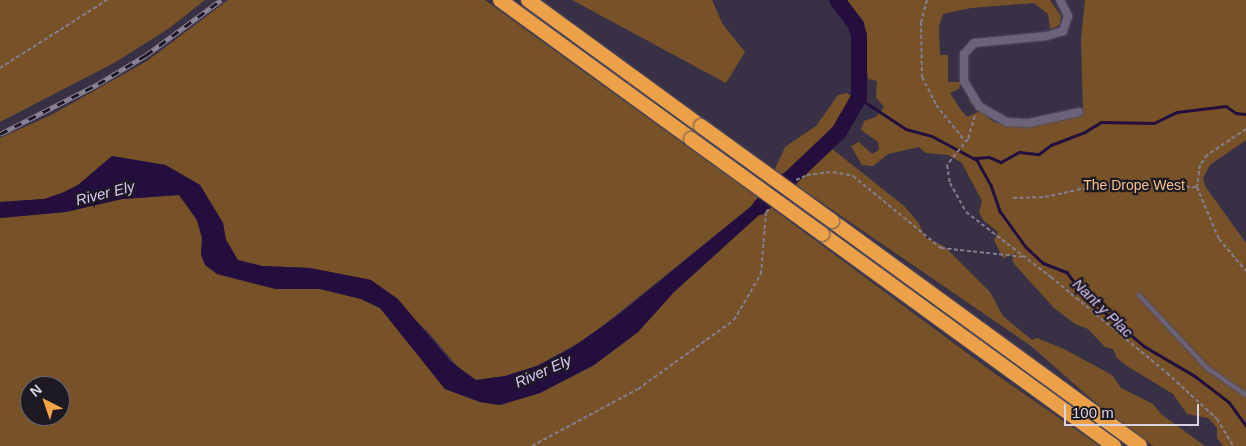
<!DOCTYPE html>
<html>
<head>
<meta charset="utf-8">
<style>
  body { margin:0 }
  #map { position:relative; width:1246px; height:446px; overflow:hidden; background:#383045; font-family:Arial,sans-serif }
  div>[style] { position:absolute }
  .green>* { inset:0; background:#775228 }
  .water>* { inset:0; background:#240e3d }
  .stream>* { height:2.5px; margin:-1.25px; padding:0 1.25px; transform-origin:1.25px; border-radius:1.25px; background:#240e3d }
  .river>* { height:16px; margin:-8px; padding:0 8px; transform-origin:8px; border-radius:8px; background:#240e3d }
  .path>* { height:2px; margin-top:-1px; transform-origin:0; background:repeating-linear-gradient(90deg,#847e8f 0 4px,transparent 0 6.5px) }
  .roads { filter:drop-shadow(0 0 1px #534d5e) drop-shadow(0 0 1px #534d5e) }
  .lane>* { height:4px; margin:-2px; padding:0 2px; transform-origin:2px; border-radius:2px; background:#6b637a }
  .street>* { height:8px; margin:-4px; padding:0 4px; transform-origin:4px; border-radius:4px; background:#6b637a }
  .highway>* { height:14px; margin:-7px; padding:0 7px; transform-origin:7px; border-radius:7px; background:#eca047 }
  .rail>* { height:4.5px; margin-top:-2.25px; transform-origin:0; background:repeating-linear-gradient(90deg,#1e1a24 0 8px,#8c8697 0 16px); box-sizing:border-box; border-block:1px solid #8c8697 }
  .bridges { filter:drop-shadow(0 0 1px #534d5e) drop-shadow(0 0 1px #534d5e) }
  .highway-bridge>* { height:14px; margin:-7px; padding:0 7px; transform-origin:7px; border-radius:7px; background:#eca047 }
  span { translate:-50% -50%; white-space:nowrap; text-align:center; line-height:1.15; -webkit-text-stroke:4.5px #1e1a24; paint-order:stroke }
  .park-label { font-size:14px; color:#f7c28b }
  .water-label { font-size:15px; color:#dac9fa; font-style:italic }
  .north { position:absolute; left:20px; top:376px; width:50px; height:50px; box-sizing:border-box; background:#1e1a24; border:1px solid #686470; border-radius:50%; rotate:319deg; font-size:14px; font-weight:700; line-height:20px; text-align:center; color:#d8d4e1 }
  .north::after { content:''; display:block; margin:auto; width:18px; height:22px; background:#f4a444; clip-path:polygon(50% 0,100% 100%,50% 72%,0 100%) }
  .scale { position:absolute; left:1064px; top:404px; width:135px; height:22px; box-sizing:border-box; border:2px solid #d8d4e1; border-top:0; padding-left:6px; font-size:15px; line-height:18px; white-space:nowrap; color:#d8d4e1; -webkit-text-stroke:4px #1e1a24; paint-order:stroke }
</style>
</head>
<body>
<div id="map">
  <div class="green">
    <i style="clip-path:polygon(0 0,205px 0,168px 29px,114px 63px,0 122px)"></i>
    <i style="clip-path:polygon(228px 0,485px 0,760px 199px,589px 337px,537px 366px,505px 376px,476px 380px,464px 374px,427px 331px,371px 280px,310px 268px,262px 266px,238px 260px,226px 240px,223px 223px,200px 185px,166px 165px,112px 156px,78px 185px,62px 193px,44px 199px,0 202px,0 138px,51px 115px,147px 61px)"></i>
    <i style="clip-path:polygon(572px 0,712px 0,722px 23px,745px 52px,726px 83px)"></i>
    <i style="clip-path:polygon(839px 0,1050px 0,1061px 16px,1060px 24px,1056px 27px,1050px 29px,1048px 14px,1034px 3px,971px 8px,943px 14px,939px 26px,940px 55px,948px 55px,948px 82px,961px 82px,959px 89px,950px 93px,961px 110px,967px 117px,978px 112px,967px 98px,994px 122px,1017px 127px,1083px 115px,1081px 39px,1085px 0,1246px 0,1246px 140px,1210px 165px,1203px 178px,1205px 186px,1246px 243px,1246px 446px,1223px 446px,1217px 438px,1217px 428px,1208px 418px,1187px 414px,1173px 394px,1127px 366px,1117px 358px,1113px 349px,1105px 347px,1088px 329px,1075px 324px,1054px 308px,1015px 265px,1012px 260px,1016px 253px,1003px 258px,994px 240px,998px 232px,983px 220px,979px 212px,982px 201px,962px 163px,948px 155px,926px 153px,919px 147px,888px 154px,873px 166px,862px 165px,851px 146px,859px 142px,872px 154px,879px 150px,878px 142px,861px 130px,864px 121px,876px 117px,884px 107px,876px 97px,877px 81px,868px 79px,863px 30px)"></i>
    <i style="clip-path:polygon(847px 93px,852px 97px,852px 104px,825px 137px,793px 168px,781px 174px,775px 169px,785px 147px,816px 126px,838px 95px)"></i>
    <i style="clip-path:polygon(831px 148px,904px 206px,918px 222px,926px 238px,944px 246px,990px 292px,1003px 316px,1032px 340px,1037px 338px,1064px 349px,1112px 375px,1121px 388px,1153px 404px,1161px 414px,1205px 446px,1153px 446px,1097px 404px,1031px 346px,796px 185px,804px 168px,817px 155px)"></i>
    <i style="clip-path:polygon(evenodd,179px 195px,197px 220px,202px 238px,201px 255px,217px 274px,276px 289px,320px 289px,361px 299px,380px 308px,445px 389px,480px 402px,500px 405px,540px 393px,594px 365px,638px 332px,674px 292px,769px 206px,994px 373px,1100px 446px,0 446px,0 218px,65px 212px,122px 199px,179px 195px,30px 386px,60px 386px,60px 416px,30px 416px,30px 386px)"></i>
  </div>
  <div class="water">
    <i style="clip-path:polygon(112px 156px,165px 165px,200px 185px,223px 223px,226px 240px,238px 260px,262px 266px,310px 268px,371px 280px,398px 299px,450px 361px,476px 380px,505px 376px,537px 366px,570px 349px,621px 313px,760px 199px,769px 206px,674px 292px,638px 332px,594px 365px,540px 393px,500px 405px,480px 402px,445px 389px,380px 308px,361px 299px,320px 289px,276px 289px,217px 274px,205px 265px,201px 255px,202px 238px,197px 220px,179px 195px,122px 199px,66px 212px,0 218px,0 202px,44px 199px,62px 193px,78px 185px)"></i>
  </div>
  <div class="stream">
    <i style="left:859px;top:98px;width:56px;rotate:33.4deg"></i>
    <i style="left:906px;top:129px;width:27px;rotate:15deg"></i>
    <i style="left:932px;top:136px;width:51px;rotate:28.1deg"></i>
    <i style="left:977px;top:160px;width:29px;rotate:61deg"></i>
    <i style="left:991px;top:185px;width:28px;rotate:71deg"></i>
    <i style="left:1000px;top:211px;width:44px;rotate:54.2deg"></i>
    <i style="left:1026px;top:247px;width:23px;rotate:43deg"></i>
    <i style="left:1043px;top:263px;width:26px;rotate:21deg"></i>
    <i style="left:1067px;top:272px;width:16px;rotate:55deg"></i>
    <i style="left:1076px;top:285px;width:18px;rotate:27deg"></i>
    <i style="left:1092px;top:293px;width:22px;rotate:58deg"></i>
    <i style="left:1104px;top:312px;width:52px;rotate:40.4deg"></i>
    <i style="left:1144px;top:346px;width:59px;rotate:30.5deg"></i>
    <i style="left:1195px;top:376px;width:43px;rotate:37.4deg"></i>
    <i style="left:1229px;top:402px;width:29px;rotate:54deg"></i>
    <i style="left:974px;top:158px;width:15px;rotate:-4deg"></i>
    <i style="left:989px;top:157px;width:13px;rotate:23deg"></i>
    <i style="left:1001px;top:162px;width:21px;rotate:-29deg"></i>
    <i style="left:1019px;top:152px;width:20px;rotate:6deg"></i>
    <i style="left:1039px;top:154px;width:15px;rotate:-37deg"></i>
    <i style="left:1051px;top:145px;width:34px;rotate:-21deg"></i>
    <i style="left:1083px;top:133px;width:21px;rotate:-31deg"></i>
    <i style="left:1101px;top:122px;width:53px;rotate:1.1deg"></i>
    <i style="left:1154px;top:123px;width:25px;rotate:-26deg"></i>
    <i style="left:1177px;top:112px;width:49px;rotate:-7deg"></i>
    <i style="left:1226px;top:106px;width:12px;rotate:35deg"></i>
    <i style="left:1236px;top:113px;width:10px;rotate:6deg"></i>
  </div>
  <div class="river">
    <i style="left:760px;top:207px;width:109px;rotate:-43.5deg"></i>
    <i style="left:839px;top:132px;width:39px;rotate:-60deg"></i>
    <i style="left:859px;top:98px;width:62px;rotate:-90deg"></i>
    <i style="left:859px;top:36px;width:11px;rotate:-105deg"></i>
    <i style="left:856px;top:25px;width:31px;rotate:-127deg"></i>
  </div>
  <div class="path">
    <i style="left:927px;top:0;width:23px;rotate:105deg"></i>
    <i style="left:921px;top:22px;width:55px;rotate:89deg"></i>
    <i style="left:922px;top:77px;width:31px;rotate:63deg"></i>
    <i style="left:936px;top:105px;width:46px;rotate:51.1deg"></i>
    <i style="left:0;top:68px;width:127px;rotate:-32.4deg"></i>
    <i style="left:975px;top:116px;width:24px;rotate:107deg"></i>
    <i style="left:968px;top:139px;width:33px;rotate:129deg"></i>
    <i style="left:947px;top:165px;width:18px;rotate:81deg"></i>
    <i style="left:950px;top:183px;width:33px;rotate:61deg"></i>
    <i style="left:966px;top:212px;width:107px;rotate:37.4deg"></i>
    <i style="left:1051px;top:277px;width:151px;rotate:39.6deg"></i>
    <i style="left:1167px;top:373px;width:68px;rotate:42.6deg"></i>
    <i style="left:1217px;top:419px;width:31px;rotate:59deg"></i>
    <i style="left:1246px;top:129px;width:47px;rotate:146.3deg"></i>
    <i style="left:1207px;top:155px;width:12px;rotate:125deg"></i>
    <i style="left:1200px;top:165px;width:22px;rotate:98deg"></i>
    <i style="left:1197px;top:187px;width:56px;rotate:67.1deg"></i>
    <i style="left:1219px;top:239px;width:42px;rotate:49.8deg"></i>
    <i style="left:796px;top:180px;width:12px;rotate:-24deg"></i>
    <i style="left:807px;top:175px;width:26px;rotate:-7deg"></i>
    <i style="left:833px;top:172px;width:20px;rotate:11deg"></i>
    <i style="left:853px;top:176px;width:114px;rotate:39.3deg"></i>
    <i style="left:941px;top:248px;width:84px;rotate:6.1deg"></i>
    <i style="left:1013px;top:198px;width:32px;rotate:-2deg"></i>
    <i style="left:1045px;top:197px;width:51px;rotate:-12.4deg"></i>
    <i style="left:1095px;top:186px;width:102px;rotate:0.6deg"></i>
    <i style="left:532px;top:446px;width:120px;rotate:-28.3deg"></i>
    <i style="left:638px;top:389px;width:118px;rotate:-35.7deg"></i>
    <i style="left:734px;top:320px;width:53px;rotate:-59.6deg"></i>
    <i style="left:761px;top:274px;width:62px;rotate:-85.4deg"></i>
    <i style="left:766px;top:212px;width:4px;rotate:-45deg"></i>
  </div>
  <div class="roads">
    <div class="lane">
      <i style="left:1139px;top:295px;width:100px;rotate:47deg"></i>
      <i style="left:1207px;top:368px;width:47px;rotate:34.7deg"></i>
    </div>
    <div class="street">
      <i style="left:1060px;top:0;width:18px;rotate:63deg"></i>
      <i style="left:1068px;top:16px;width:16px;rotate:108deg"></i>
      <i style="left:1063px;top:31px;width:17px;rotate:163deg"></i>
      <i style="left:1047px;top:36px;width:73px;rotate:174.5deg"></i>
      <i style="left:974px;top:43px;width:15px;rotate:132deg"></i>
      <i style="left:964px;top:54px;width:27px;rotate:90deg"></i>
      <i style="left:964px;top:81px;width:29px;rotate:59deg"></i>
      <i style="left:979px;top:106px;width:32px;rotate:30deg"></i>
      <i style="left:1007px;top:122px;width:22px;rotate:3deg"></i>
      <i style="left:1029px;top:123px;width:51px;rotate:-12.4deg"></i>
    </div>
    <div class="highway">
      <i style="left:500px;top:0;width:236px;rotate:36deg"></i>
      <i style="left:528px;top:0;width:214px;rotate:36.1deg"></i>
      <i style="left:832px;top:221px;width:381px;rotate:36.1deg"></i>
      <i style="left:822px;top:234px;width:361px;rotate:36deg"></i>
    </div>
  </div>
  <div class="rail">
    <i style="left:0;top:134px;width:110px;rotate:-27deg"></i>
    <i style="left:98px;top:84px;width:56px;rotate:-31.1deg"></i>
    <i style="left:146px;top:55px;width:93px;rotate:-36.3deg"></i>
  </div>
  <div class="bridges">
    <div class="highway-bridge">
      <i style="left:701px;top:126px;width:162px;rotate:35.9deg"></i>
      <i style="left:691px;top:139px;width:162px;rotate:35.9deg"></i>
    </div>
  </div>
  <div class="park-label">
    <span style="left:1134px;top:185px">The Drope West</span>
  </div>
  <div class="water-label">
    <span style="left:105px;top:193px;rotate:-14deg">River Ely</span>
    <span style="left:1103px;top:308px;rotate:44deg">Nant y Plac</span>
    <span style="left:543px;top:371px;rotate:-24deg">River Ely</span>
  </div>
  <div class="north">N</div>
  <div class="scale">100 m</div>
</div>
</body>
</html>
